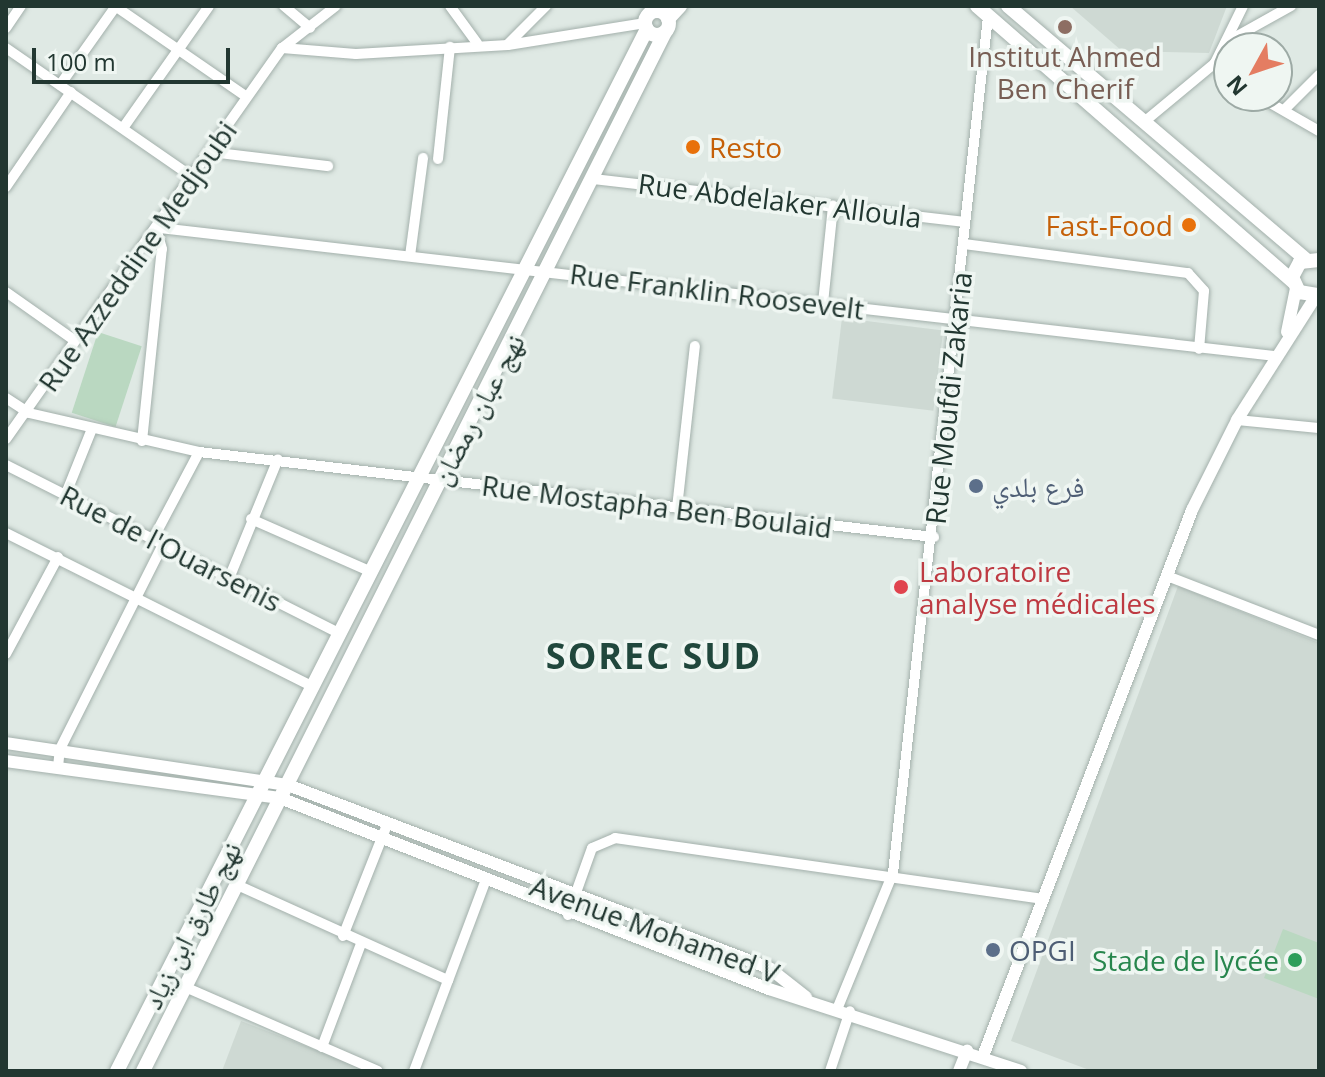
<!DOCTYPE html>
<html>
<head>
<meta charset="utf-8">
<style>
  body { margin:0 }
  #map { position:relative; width:1325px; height:1077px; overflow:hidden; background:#dfe9e4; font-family:"Open Sans","Noto Naskh Arabic",sans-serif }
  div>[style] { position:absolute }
  .built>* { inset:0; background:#ced9d3; transform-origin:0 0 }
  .green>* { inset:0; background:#bad8c1; transform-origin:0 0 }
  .roads { filter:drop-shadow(0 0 2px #a3b0ab) drop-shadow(0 0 2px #a3b0ab) }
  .minor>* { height:10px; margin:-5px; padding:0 5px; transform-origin:5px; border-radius:5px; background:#fff }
  .tertiary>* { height:12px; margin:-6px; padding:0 6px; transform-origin:6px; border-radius:6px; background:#fff }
  .secondary>* { height:14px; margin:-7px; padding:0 7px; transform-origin:7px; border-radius:7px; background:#fff }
  .secondary>.ring { margin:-7px; padding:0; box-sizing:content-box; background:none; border:14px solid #fff; border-radius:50% }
  .dots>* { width:22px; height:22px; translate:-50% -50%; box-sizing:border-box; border:4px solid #eff6f2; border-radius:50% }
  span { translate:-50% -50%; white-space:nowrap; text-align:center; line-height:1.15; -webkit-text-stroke:7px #eff6f2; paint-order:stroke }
  .education-label { font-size:28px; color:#785e54 }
  .food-label { font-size:28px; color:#c56008 }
  .left { translate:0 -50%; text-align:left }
  .right { translate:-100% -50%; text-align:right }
  .street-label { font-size:28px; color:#223731 }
  .service-label { font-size:28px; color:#4e5e75 }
  .health-label { font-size:28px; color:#be3a42 }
  .leisure-label { font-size:28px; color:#27864d }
  .district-label { font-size:36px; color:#20473c; font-weight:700; letter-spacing:2px }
  .frame { position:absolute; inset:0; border:8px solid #223731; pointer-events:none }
  .north { position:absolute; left:1213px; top:32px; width:80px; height:80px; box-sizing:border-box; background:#eff6f2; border:2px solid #9daaa5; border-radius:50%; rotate:230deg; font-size:22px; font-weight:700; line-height:32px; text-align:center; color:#223731 }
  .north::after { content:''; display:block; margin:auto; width:28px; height:36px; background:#e47d62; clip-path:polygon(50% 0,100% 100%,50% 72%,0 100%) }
  .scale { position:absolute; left:32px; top:48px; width:198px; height:36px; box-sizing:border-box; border:4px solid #223731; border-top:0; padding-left:10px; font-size:24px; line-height:28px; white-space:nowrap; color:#223731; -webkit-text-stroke:6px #eff6f2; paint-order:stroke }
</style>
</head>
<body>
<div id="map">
  <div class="built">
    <i style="clip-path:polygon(1070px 6px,1227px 6px,1209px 53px,1122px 51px)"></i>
    <i style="left:842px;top:318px;width:102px;height:81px;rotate:7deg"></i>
    <i style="clip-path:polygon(1178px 586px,1319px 643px,1319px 1071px,1092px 1071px,1011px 1041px)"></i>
    <i style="clip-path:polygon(241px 1021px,370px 1071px,222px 1071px)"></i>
  </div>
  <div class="green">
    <i style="left:98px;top:332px;width:46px;height:85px;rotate:18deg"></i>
    <i style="clip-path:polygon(1283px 929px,1319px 943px,1319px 999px,1264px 978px)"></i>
  </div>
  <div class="roads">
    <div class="minor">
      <i style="left:115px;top:6px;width:160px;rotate:34.6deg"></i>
      <i style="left:284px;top:6px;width:34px;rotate:40deg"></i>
      <i style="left:450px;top:6px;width:46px;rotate:53.9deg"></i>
      <i style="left:649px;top:6px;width:7px;rotate:56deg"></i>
      <i style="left:6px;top:28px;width:27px;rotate:-56deg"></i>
      <i style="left:1230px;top:40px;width:70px;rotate:-29.1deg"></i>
      <i style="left:508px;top:44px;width:54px;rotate:-45deg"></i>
      <i style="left:6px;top:48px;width:226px;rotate:34.7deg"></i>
      <i style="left:282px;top:48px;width:74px;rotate:4.6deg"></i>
      <i style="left:356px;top:54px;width:152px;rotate:-3.4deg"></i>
      <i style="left:508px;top:45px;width:139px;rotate:-9.1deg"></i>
      <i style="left:1215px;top:63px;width:17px;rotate:36deg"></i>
      <i style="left:60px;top:85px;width:97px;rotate:-54.7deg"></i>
      <i style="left:1258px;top:96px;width:70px;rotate:29.8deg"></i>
      <i style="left:1286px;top:108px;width:47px;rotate:-45deg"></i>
      <i style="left:1144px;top:122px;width:92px;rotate:-39.7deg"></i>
      <i style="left:1215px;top:63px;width:64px;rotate:-63.8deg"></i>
      <i style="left:123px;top:128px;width:149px;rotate:-54.8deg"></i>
      <i style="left:210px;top:152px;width:119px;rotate:6.8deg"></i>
      <i style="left:438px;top:159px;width:113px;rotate:-83.9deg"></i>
      <i style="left:594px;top:179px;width:373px;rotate:6.6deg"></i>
      <i style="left:6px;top:187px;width:115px;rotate:-55.6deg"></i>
      <i style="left:160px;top:228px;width:1121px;rotate:6.55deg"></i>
      <i style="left:964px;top:244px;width:226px;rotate:7.4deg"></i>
      <i style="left:1188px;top:273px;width:24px;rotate:48deg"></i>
      <i style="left:1204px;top:291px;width:58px;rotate:94.9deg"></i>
      <i style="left:410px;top:256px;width:99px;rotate:-82.4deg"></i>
      <i style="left:6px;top:292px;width:83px;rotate:35.2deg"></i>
      <i style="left:823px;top:303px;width:98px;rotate:-84.1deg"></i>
      <i style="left:6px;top:398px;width:27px;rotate:33deg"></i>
      <i style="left:29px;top:413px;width:174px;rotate:12.9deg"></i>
      <i style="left:199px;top:452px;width:740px;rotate:6.6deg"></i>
      <i style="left:1237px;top:420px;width:82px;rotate:5.6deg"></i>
      <i style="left:6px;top:439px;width:479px;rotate:-54.8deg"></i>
      <i style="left:282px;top:48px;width:68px;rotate:-37.9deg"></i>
      <i style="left:142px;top:441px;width:193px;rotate:-84.1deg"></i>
      <i style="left:162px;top:249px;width:18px;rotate:-106deg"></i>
      <i style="left:6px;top:465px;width:371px;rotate:26.8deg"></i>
      <i style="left:65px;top:496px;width:72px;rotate:-68.1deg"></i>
      <i style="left:677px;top:508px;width:163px;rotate:-83.7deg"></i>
      <i style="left:251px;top:519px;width:127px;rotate:23.7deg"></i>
      <i style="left:6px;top:533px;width:340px;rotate:26.6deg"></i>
      <i style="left:153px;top:539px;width:98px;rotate:-62.1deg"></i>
      <i style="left:230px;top:576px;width:126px;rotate:-67.7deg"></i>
      <i style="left:1167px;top:576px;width:163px;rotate:21.2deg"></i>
      <i style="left:6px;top:654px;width:110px;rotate:-61.8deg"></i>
      <i style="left:58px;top:767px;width:18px;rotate:-84deg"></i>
      <i style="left:60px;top:749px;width:229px;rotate:-63.3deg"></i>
      <i style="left:235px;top:884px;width:234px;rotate:24.3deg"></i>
      <i style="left:568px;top:915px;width:71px;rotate:-70.3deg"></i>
      <i style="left:592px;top:848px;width:25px;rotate:-23deg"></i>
      <i style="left:615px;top:838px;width:431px;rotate:8.1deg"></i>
      <i style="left:343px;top:936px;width:119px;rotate:-68.4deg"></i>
      <i style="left:185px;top:987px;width:210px;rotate:23.5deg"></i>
      <i style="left:838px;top:1007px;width:145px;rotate:-67.7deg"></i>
      <i style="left:893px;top:873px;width:862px;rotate:-83.67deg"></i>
      <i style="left:322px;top:1047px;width:110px;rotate:-69.3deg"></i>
      <i style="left:414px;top:1071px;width:202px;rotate:-69.4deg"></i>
      <i style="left:830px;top:1071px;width:63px;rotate:-71.6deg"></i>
    </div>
    <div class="tertiary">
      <i style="left:1287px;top:332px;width:45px;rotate:-78.4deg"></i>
      <i style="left:6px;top:743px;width:285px;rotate:8.5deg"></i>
      <i style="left:288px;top:785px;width:515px;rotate:20.83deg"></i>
      <i style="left:769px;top:968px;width:47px;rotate:38.1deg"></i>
      <i style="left:6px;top:761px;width:276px;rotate:7.7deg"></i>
      <i style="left:280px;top:798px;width:525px;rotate:21.34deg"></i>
      <i style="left:769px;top:989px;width:265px;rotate:18deg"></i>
      <i style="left:983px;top:1056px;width:585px;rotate:-69.05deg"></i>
      <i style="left:1192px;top:510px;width:101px;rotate:-63.4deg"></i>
      <i style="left:1237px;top:420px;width:147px;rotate:-57.5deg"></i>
      <i style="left:959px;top:1071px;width:22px;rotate:-68deg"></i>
    </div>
    <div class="secondary">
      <i style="left:977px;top:6px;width:420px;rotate:41.1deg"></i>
      <i style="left:1008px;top:6px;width:390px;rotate:40.4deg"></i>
      <i class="ring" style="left:645px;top:11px;width:10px;height:10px"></i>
      <i style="left:668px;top:19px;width:18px;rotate:-47deg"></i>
      <i style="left:1319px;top:260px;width:19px;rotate:174deg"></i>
      <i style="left:1300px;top:262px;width:17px;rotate:118deg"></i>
      <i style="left:1292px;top:277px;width:17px;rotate:65deg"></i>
      <i style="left:1299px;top:292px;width:20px;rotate:9deg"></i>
      <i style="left:117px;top:1071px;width:1169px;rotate:-63.04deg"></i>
      <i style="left:143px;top:1071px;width:1163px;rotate:-63.32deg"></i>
    </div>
  </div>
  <div class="dots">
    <i style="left:1065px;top:27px;background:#8d6e63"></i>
    <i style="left:693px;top:147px;background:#e8710a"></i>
    <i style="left:1189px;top:225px;background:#e8710a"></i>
    <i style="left:976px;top:486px;background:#5c6f8a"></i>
    <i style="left:901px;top:587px;background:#e0444e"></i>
    <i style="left:993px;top:950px;background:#5c6f8a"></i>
    <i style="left:1295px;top:960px;background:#2e9e5b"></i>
  </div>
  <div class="education-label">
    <span style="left:1065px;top:72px">Institut Ahmed<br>Ben Cherif</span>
  </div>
  <div class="food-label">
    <span class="left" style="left:709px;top:147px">Resto</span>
    <span class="right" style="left:1173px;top:225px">Fast-Food</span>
  </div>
  <div class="street-label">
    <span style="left:780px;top:200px;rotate:7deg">Rue Abdelaker Alloula</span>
    <span style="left:137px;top:256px;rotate:-55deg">Rue Azzeddine Medjoubi</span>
    <span style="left:717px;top:291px;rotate:7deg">Rue Franklin Roosevelt</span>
    <span style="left:948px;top:398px;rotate:-84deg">Rue Moufdi Zakaria</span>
    <span style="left:477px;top:409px;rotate:-62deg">نهج عبان رمضان</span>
    <span style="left:657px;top:506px;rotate:7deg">Rue Mostapha Ben Boulaid</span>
    <span style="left:171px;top:548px;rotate:27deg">Rue de l'Ouarsenis</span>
    <span style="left:191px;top:925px;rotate:-63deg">نهج طارق ابن زياد</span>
    <span style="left:655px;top:929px;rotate:20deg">Avenue Mohamed V</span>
  </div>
  <div class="service-label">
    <span class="left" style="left:992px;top:486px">فرع بلدي</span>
    <span class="left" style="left:1009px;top:950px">OPGI</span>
  </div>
  <div class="health-label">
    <span class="left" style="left:919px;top:587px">Laboratoire<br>analyse médicales</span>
  </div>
  <div class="leisure-label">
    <span class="right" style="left:1279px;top:960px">Stade de lycée</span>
  </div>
  <div class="district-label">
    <span style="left:654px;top:656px">SOREC SUD</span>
  </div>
  <div class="frame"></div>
  <div class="north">N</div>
  <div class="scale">100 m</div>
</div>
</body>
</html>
